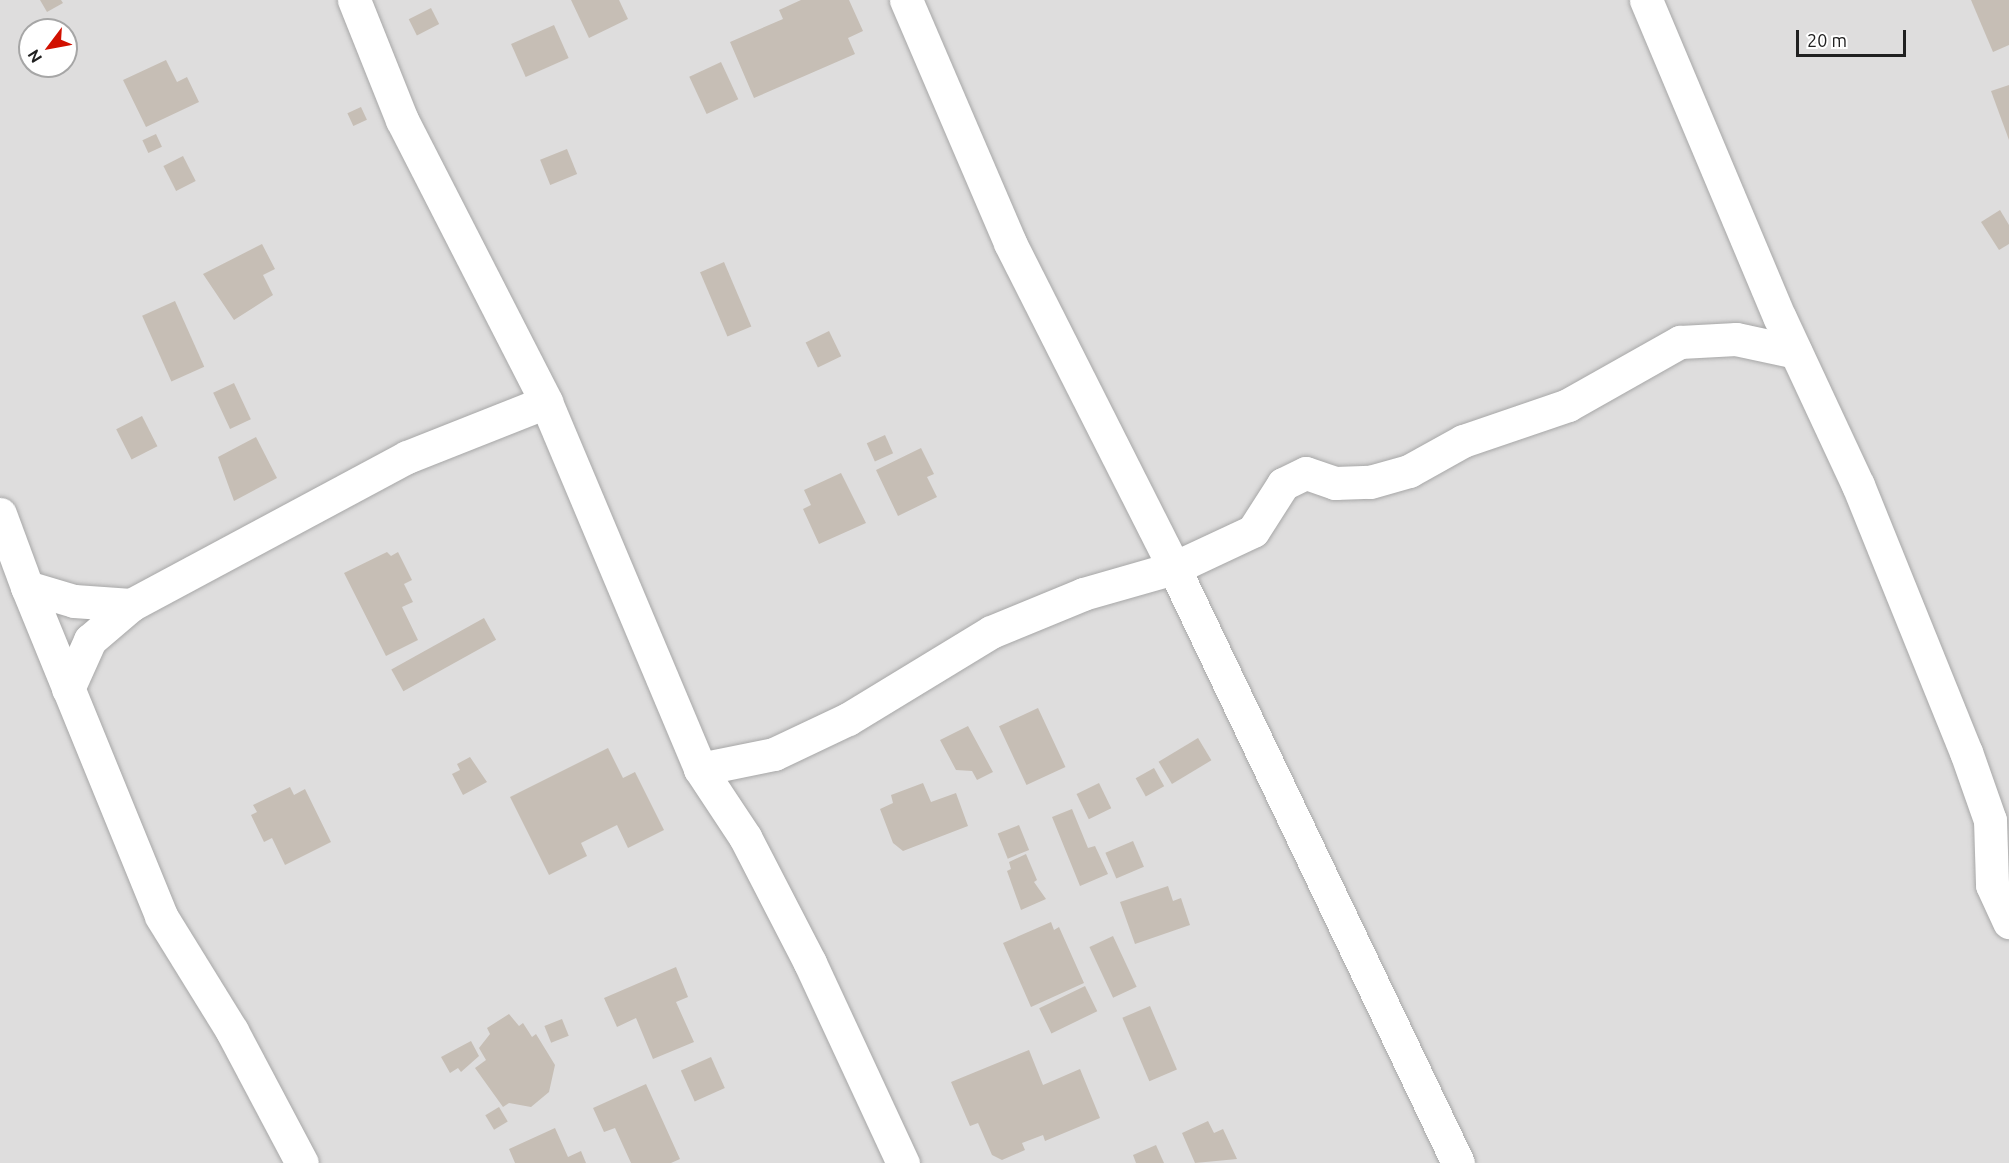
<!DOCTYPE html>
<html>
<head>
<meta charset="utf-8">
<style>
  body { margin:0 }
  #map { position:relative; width:2009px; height:1163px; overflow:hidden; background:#f2efe6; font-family:Ubuntu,sans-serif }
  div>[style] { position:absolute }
  .residential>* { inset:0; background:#dedddd }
  .building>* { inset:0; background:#c6beb5; transform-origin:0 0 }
  .roads { filter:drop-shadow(0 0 2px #a7a7a7) drop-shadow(0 0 2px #a7a7a7) }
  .minor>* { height:33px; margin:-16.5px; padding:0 16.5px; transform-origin:16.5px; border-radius:16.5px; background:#fff }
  span { translate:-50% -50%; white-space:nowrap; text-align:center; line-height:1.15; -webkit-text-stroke:6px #fff; paint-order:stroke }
  .north { position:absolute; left:18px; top:18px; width:60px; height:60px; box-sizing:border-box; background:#fff; border:2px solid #a6a6a6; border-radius:50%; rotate:238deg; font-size:16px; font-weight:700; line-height:24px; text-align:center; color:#202020 }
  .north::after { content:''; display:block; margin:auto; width:21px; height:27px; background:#d11000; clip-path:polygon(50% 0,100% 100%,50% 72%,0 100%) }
  .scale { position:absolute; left:1796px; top:30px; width:110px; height:27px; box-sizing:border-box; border:3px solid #202020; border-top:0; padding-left:8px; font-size:18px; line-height:21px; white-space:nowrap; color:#202020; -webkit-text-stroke:4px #fff; paint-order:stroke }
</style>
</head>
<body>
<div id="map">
  <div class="residential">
    <i style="clip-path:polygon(evenodd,0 0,2009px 0,2009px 1163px,0 1163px,0 0,30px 30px,66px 30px,66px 66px,30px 66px,30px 30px)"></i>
  </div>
  <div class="building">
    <i style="clip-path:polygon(40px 0,61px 0,63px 3px,47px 12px)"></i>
    <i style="clip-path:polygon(571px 0,619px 0,628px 19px,589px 38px)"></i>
    <i style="clip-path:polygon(801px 0,849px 0,863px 31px,848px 38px,855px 54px,754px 98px,730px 42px,783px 19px,779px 10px)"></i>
    <i style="clip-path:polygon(1971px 0,2009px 0,2009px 45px,1993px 52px)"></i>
    <i style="left:431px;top:8px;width:18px;height:25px;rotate:63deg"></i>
    <i style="left:554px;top:25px;width:36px;height:47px;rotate:66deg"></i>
    <i style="clip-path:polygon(166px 60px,177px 82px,187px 77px,199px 102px,146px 127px,123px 80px)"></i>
    <i style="left:721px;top:62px;width:41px;height:35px;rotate:65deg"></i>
    <i style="clip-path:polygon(2009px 85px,2009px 140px,1991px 91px)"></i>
    <i style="left:361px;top:107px;width:14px;height:15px;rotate:65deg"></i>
    <i style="left:156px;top:134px;width:14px;height:15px;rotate:65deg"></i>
    <i style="left:567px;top:149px;width:27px;height:29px;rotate:68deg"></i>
    <i style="left:183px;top:156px;width:28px;height:22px;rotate:63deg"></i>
    <i style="clip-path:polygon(2000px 210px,2009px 225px,2009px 244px,1999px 250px,1981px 222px)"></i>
    <i style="clip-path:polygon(262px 244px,275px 269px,263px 275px,273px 295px,234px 320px,203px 274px)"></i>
    <i style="left:724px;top:262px;width:70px;height:26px;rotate:67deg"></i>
    <i style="left:175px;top:301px;width:72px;height:36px;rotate:66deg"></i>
    <i style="left:829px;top:331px;width:28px;height:26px;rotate:64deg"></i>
    <i style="left:234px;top:383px;width:40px;height:23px;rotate:65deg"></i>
    <i style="left:142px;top:416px;width:34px;height:29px;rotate:63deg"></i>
    <i style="left:885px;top:435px;width:20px;height:20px;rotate:66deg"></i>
    <i style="clip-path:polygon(256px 437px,277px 478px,234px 501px,218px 457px)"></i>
    <i style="clip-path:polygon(921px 448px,934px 474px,927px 477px,937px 497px,898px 516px,876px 470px)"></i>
    <i style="clip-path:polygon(841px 473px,866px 523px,819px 544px,803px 509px,811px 505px,804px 490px)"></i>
    <i style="clip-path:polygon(387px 552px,391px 556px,398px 552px,412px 580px,404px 584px,413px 602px,402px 607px,418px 640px,386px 656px,344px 573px)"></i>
    <i style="left:484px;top:618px;width:25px;height:106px;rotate:61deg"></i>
    <i style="left:1038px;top:708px;width:65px;height:43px;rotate:65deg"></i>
    <i style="clip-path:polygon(968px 726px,993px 772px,977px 780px,972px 771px,956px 770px,940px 740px)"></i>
    <i style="left:1198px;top:738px;width:26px;height:46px;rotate:59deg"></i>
    <i style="clip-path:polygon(608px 748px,623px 778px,635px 772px,664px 830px,628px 848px,617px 825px,581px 843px,587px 856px,549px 875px,510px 797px)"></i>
    <i style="clip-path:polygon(470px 757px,487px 782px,463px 795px,452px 774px,460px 770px,457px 764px)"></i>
    <i style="left:1154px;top:768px;width:21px;height:21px;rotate:61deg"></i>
    <i style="clip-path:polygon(923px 783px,931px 802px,956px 793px,968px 826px,903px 851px,893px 843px,880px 809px,893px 803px,891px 795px)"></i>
    <i style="left:1099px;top:783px;width:28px;height:25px;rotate:64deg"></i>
    <i style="clip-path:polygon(290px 787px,294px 795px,305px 789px,331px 842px,285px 865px,272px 838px,264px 842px,251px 815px,257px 812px,253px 805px)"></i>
    <i style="clip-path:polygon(1072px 809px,1088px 848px,1095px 846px,1108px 874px,1080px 886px,1052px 817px)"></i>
    <i style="left:1019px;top:825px;width:27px;height:23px;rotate:68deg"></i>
    <i style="left:1133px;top:841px;width:28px;height:30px;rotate:67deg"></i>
    <i style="clip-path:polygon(1026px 854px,1037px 880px,1034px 882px,1046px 899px,1021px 910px,1007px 871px,1011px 869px,1009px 862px)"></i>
    <i style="clip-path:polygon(1168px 886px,1173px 901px,1181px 898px,1190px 925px,1135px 944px,1120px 902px)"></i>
    <i style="clip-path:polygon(1051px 922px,1054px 930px,1059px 927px,1084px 983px,1031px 1007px,1003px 943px)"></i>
    <i style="left:1113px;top:936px;width:56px;height:26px;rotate:65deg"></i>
    <i style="clip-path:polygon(676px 967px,688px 997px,676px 1002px,694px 1042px,653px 1059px,636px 1018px,617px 1027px,604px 998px)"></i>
    <i style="left:1085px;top:986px;width:28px;height:51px;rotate:64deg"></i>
    <i style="left:1150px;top:1006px;width:69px;height:30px;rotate:67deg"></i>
    <i style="clip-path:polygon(509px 1014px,519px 1026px,523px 1023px,532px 1037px,536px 1034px,555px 1065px,549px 1092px,531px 1107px,509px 1103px,503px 1107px,475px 1068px,486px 1060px,479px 1048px,490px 1034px,487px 1028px)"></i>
    <i style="left:562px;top:1019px;width:18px;height:19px;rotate:68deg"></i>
    <i style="clip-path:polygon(471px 1041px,479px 1056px,461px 1072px,458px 1068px,450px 1073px,441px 1057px)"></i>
    <i style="clip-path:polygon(1029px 1050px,1043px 1085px,1080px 1069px,1100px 1118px,1045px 1141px,1043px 1135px,1022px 1143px,1025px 1150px,1002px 1160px,992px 1155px,978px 1123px,970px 1126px,951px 1082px)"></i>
    <i style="left:711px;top:1057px;width:34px;height:33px;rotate:66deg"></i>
    <i style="clip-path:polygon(646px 1084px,680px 1159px,671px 1163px,631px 1163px,615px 1128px,604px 1132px,593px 1108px)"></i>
    <i style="left:499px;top:1107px;width:17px;height:16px;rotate:59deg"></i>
    <i style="clip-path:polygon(1208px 1121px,1214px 1133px,1223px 1129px,1237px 1159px,1195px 1163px,1182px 1133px)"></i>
    <i style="clip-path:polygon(555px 1128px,568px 1157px,581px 1151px,586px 1163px,515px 1163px,509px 1149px)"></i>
    <i style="clip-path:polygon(1156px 1145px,1164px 1163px,1136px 1163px,1133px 1155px)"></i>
  </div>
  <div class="roads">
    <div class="minor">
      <i style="left:354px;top:0;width:129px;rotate:68.2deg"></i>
      <i style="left:402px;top:120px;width:317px;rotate:62.9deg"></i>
      <i style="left:546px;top:402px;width:398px;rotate:67.2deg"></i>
      <i style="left:700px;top:769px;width:82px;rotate:56.5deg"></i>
      <i style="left:745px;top:837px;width:142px;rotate:62.7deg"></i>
      <i style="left:810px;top:963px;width:221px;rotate:65.1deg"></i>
      <i style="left:906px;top:0;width:264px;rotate:66.8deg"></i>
      <i style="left:1010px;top:243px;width:364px;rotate:63.2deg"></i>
      <i style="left:1174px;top:568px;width:659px;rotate:64.48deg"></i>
      <i style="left:1646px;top:0;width:345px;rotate:67.2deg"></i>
      <i style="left:1780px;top:318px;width:184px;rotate:65deg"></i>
      <i style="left:1858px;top:485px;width:288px;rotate:68deg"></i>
      <i style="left:1966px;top:752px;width:72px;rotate:70.6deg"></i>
      <i style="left:1990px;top:820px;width:65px;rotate:88.2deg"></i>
      <i style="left:1992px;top:885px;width:41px;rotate:65.3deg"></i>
      <i style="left:0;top:514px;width:78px;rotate:69.7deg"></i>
      <i style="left:131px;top:605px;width:57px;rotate:-176deg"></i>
      <i style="left:74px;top:601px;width:49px;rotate:-163.4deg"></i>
      <i style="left:27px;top:587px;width:355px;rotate:67.8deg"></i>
      <i style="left:161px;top:916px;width:135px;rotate:58.3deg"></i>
      <i style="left:232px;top:1031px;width:149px;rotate:62.1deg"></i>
      <i style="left:68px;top:689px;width:54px;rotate:-65.8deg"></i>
      <i style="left:90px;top:640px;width:54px;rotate:-40.5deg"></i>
      <i style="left:131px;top:605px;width:313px;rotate:-28.2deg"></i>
      <i style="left:407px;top:457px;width:149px;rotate:-21.6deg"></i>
      <i style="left:700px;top:769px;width:76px;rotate:-11.5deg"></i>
      <i style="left:774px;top:754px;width:82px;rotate:-25.3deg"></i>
      <i style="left:848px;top:719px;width:167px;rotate:-31.3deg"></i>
      <i style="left:991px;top:632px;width:100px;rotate:-22.4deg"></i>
      <i style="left:1083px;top:594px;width:95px;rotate:-15.9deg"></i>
      <i style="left:1174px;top:568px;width:87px;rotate:-25.1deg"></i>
      <i style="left:1253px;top:531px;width:56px;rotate:-57.4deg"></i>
      <i style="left:1283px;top:484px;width:25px;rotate:-26deg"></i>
      <i style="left:1306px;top:473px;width:31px;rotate:19deg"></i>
      <i style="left:1335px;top:483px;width:35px;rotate:-2deg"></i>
      <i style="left:1370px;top:482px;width:41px;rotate:-15.8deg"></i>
      <i style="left:1409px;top:471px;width:62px;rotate:-29.1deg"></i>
      <i style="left:1463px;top:441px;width:111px;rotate:-18.9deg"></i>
      <i style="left:1568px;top:405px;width:129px;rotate:-29.4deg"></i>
      <i style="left:1680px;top:342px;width:56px;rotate:-3.1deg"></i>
      <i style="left:1736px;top:339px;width:61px;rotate:12.2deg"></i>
    </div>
  </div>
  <div class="north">N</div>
  <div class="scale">20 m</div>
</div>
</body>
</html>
